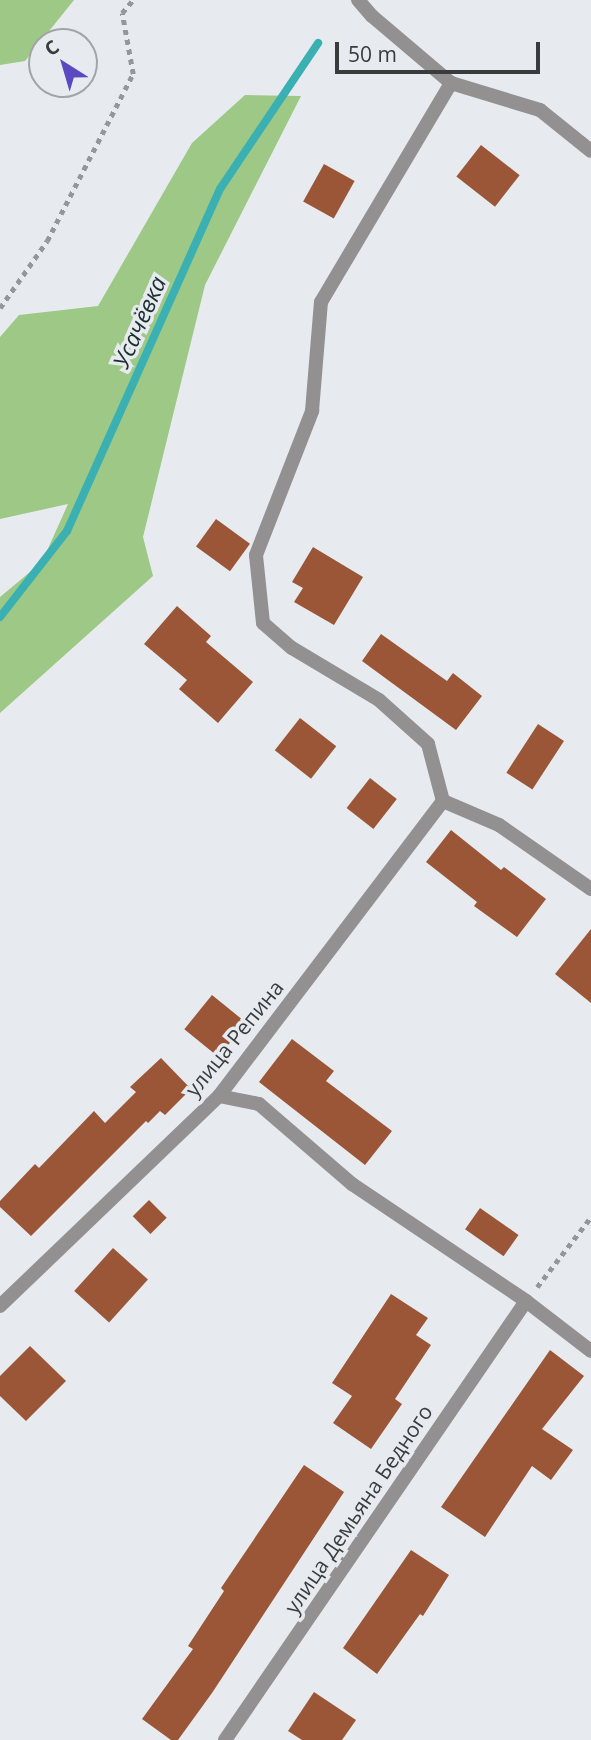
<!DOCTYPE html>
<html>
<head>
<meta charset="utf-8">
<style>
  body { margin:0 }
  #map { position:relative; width:591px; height:1740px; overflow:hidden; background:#e7ebef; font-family:"Open Sans",sans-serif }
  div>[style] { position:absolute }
  .forest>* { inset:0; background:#9dc886 }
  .stream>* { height:8px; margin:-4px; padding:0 4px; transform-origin:4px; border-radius:4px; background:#3bb0b2 }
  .building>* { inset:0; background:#9b5637; transform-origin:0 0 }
  .path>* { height:4.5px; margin-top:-2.25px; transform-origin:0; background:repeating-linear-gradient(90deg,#94979a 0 5px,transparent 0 10px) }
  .service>* { height:14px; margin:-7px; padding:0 7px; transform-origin:7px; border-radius:7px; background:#939091 }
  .minor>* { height:14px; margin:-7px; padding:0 7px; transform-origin:7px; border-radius:7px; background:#939091 }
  span { translate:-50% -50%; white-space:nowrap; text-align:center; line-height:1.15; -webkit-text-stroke:7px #e7ebef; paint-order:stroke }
  .street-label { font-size:21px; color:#393b3c }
  .water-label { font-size:23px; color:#1b2f2f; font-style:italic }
  .north { position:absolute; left:28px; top:28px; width:70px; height:70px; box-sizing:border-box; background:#e7ebef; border:2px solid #a1a5a7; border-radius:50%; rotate:323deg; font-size:19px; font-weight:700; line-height:28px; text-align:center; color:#393b3c }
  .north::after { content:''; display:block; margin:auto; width:24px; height:32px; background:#5b49c1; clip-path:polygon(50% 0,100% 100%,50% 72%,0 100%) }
  .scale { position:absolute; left:335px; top:42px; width:205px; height:32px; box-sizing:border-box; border:4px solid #393b3c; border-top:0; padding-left:9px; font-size:21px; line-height:24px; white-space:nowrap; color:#393b3c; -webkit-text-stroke:5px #e7ebef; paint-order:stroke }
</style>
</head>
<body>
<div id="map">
  <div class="forest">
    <i style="clip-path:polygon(0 0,74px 0,25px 61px,0 65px)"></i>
    <i style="clip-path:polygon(245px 95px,301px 96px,205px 285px,143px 537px,153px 576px,0 713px,0 597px,42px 562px,68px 504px,0 519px,0 337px,19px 315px,98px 306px,192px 143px)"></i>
  </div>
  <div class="stream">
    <i style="left:0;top:617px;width:109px;rotate:-52.1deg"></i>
    <i style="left:67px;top:531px;width:375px;rotate:-65.9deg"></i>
    <i style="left:220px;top:189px;width:176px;rotate:-56.1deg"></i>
  </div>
  <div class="building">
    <i style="left:481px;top:145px;width:49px;height:40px;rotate:38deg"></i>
    <i style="left:324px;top:164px;width:35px;height:43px;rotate:29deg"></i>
    <i style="left:216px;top:519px;width:42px;height:34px;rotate:36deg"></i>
    <i style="clip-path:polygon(313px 547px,363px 577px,334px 625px,294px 602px,303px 588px,292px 582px)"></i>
    <i style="clip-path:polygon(177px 606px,211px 636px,206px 642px,253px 682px,218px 723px,179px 689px,187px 680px,144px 644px)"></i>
    <i style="clip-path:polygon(381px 634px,447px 681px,453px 673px,482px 696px,456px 730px,362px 661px)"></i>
    <i style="left:300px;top:718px;width:46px;height:41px;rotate:38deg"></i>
    <i style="left:538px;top:724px;width:31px;height:58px;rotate:33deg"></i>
    <i style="left:370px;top:778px;width:34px;height:38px;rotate:38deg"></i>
    <i style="clip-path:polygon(451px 830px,501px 870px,504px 867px,546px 899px,517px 937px,474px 906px,477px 902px,426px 862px)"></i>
    <i style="clip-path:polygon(591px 929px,591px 1003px,555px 974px)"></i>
    <i style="left:212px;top:995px;width:44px;height:44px;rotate:39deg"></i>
    <i style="clip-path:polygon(292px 1039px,334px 1071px,326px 1081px,392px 1131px,365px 1165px,259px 1082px)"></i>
    <i style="clip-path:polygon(161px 1058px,191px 1089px,165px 1115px,160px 1111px,148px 1123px,146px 1121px,31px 1236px,0 1207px,0 1201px,35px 1164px,39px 1168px,94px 1111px,105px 1123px,136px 1092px,130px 1087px)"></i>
    <i style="left:149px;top:1200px;width:25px;height:23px;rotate:45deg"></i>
    <i style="left:480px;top:1208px;width:47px;height:26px;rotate:35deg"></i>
    <i style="left:113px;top:1248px;width:47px;height:58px;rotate:42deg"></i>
    <i style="clip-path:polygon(391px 1294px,428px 1318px,416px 1335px,431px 1345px,395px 1399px,402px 1404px,371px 1449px,333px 1423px,352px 1396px,332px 1383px)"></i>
    <i style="clip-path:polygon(30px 1346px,66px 1381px,26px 1421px,0 1396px,0 1376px)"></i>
    <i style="clip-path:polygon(550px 1350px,584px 1376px,542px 1429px,573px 1450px,551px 1480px,532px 1466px,485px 1537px,441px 1507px)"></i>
    <i style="clip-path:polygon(304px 1465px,344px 1492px,212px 1693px,178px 1740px,171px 1740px,142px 1719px,193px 1649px,188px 1646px,224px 1591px,221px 1588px)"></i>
    <i style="clip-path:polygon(411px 1550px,449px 1575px,423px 1616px,420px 1614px,377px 1674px,343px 1648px)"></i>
    <i style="clip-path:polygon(314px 1692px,356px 1720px,342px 1740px,302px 1740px,288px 1731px)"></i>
  </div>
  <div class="path">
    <i style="left:0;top:308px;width:82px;rotate:-55deg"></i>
    <i style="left:47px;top:241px;width:188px;rotate:-62.8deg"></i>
    <i style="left:133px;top:74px;width:62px;rotate:-100.2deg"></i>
    <i style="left:122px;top:13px;width:17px;rotate:-50deg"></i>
    <i style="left:537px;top:1287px;width:88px;rotate:-52.4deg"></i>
  </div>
  <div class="service">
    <i style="left:263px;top:623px;width:68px;rotate:-95.9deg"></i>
    <i style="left:256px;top:555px;width:155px;rotate:-68.7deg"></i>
    <i style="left:312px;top:411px;width:109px;rotate:-85.3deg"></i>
    <i style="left:321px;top:302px;width:255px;rotate:-59.3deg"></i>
    <i style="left:219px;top:1096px;width:41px;rotate:11.3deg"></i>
    <i style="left:259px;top:1104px;width:123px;rotate:40.7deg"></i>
    <i style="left:352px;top:1184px;width:210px;rotate:33.9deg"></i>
    <i style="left:526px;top:1301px;width:82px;rotate:37.6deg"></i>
  </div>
  <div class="minor">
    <i style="left:358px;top:0;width:21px;rotate:49deg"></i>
    <i style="left:372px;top:16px;width:104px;rotate:40.3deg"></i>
    <i style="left:451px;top:83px;width:93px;rotate:16.9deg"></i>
    <i style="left:540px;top:110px;width:65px;rotate:38.8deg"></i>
    <i style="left:263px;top:623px;width:38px;rotate:41deg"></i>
    <i style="left:292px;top:648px;width:101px;rotate:30.9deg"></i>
    <i style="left:379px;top:700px;width:66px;rotate:41.9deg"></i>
    <i style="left:428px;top:744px;width:59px;rotate:75.3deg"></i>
    <i style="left:443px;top:801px;width:61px;rotate:23.2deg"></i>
    <i style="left:499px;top:825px;width:112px;rotate:34.8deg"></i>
    <i style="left:0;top:1306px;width:303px;rotate:-43.8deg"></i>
    <i style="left:219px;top:1096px;width:370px;rotate:-52.8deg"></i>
    <i style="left:225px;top:1740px;width:532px;rotate:-55.56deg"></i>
  </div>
  <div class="street-label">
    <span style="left:234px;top:1038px;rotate:-51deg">улица Репина</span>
    <span style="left:358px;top:1509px;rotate:-56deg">улица Демьяна Бедного</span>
  </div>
  <div class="water-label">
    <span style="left:139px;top:322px;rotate:-66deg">Усачёвка</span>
  </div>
  <div class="north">С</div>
  <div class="scale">50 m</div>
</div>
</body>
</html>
